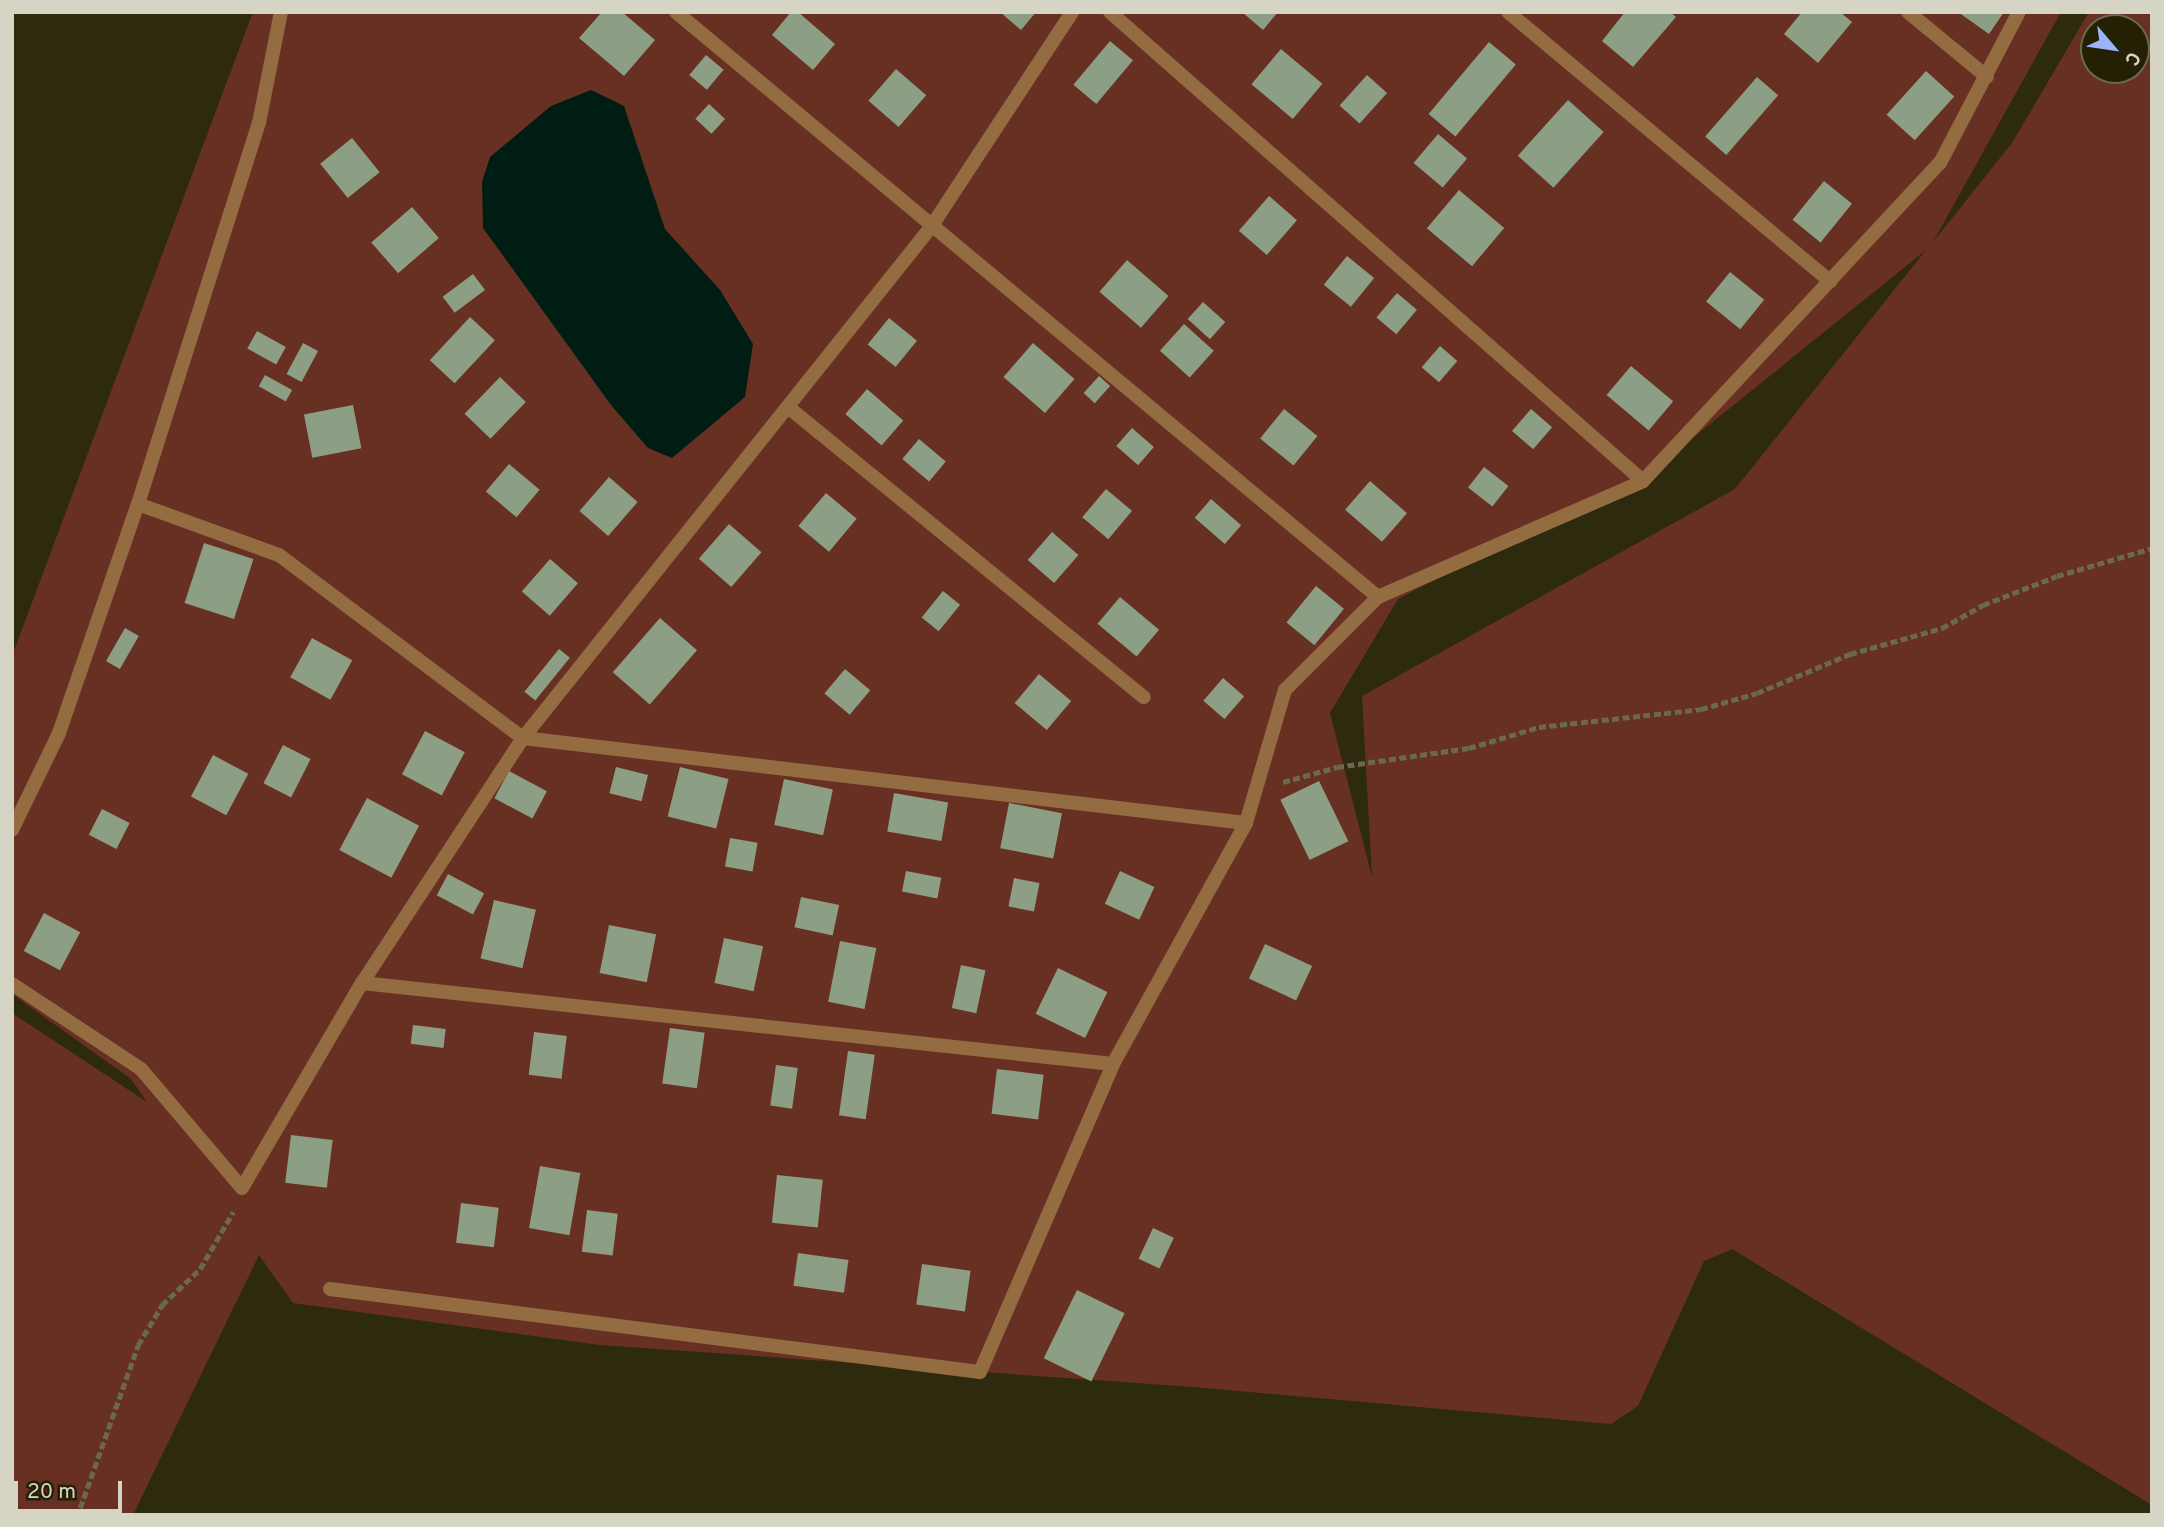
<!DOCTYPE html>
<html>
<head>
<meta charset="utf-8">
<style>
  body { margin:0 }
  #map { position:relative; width:2164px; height:1527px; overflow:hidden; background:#2e2a0e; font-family:Overpass,sans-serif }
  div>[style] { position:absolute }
  .green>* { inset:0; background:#683023 }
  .water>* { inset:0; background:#001d13 }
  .building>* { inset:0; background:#8c9e83; transform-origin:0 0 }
  .path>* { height:4.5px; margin-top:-2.25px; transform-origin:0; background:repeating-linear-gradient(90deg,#6b6851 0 7px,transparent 0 10.5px) }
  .minor>* { height:14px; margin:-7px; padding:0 7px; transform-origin:7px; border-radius:7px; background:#946c41 }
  span { translate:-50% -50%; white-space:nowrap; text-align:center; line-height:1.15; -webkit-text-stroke:7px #242004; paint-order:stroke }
  .frame { position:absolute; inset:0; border:14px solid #d6d4c4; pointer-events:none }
  .north { position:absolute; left:2080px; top:14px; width:70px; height:70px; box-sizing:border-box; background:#242004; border:2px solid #6b6851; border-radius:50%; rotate:119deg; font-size:19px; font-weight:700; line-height:28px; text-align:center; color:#d6d4c4 }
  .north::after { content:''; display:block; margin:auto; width:24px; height:32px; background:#9ab5fd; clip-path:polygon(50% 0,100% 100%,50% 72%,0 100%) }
  .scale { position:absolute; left:14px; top:1481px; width:108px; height:32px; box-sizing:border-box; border:4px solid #d6d4c4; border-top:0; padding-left:9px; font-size:21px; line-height:24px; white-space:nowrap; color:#d6d4c4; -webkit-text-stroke:5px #242004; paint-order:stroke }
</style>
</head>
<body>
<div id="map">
  <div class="green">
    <i style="clip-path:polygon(evenodd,253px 12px,2061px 12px,1933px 242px,2012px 143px,2089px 12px,2152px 12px,2152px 1505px,1732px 1249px,1704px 1261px,1638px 1406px,1611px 1424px,1194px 1387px,600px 1345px,293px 1303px,259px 1255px,133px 1515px,12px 1515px,12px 1013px,147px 1102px,131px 1079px,12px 994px,12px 656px,253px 12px,2094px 28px,2136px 28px,2136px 70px,2094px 70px,2094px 28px,253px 12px,1926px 250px,1735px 489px,1362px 696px,1372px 877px,1330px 713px,1398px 599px,1658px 466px,1926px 250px)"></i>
  </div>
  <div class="water">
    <i style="clip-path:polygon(591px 90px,624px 106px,665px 229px,720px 290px,753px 344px,745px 397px,672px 458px,648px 448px,611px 405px,483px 228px,482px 182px,490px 157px,551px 106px)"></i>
  </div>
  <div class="building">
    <i style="clip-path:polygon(602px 12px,622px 12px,655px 40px,624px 76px,579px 38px)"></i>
    <i style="clip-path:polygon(791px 12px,798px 12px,835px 44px,813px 70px,772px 35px)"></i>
    <i style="clip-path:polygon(1000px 12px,1036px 12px,1021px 30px)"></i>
    <i style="clip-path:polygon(1242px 12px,1278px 12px,1263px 30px)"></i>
    <i style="clip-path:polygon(1625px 12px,1670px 12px,1676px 17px,1633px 67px,1602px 41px)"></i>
    <i style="clip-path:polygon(1802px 12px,1840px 12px,1852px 22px,1818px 63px,1784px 34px)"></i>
    <i style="clip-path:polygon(1958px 12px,2004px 12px,1989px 34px)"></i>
    <i style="left:1110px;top:41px;width:30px;height:57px;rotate:40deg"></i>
    <i style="left:1489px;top:42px;width:35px;height:94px;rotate:40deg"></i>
    <i style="left:1281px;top:49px;width:54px;height:46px;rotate:40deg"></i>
    <i style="left:706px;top:55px;width:23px;height:26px;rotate:40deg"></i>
    <i style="left:896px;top:69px;width:40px;height:42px;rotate:41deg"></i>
    <i style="left:1926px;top:71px;width:38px;height:59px;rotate:42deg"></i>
    <i style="left:1367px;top:75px;width:27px;height:41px;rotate:42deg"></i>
    <i style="left:1757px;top:77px;width:28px;height:79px;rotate:41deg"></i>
    <i style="left:1568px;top:100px;width:48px;height:75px;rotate:42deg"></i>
    <i style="left:709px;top:104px;width:22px;height:20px;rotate:43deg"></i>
    <i style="left:1438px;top:134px;width:38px;height:38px;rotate:40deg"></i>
    <i style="left:352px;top:138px;width:44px;height:41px;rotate:51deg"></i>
    <i style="left:1824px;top:181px;width:36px;height:50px;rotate:39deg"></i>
    <i style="left:1459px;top:190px;width:59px;height:50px;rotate:40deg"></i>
    <i style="left:1269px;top:196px;width:37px;height:46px;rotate:41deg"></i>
    <i style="left:412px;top:207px;width:41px;height:54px;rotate:49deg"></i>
    <i style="left:1347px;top:256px;width:35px;height:37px;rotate:39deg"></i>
    <i style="left:1127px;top:260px;width:55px;height:42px;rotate:41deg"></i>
    <i style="left:1730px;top:272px;width:44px;height:38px;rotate:39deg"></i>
    <i style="left:473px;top:274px;width:20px;height:38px;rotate:53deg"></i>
    <i style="left:1397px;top:293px;width:26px;height:32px;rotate:40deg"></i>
    <i style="left:1203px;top:302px;width:30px;height:23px;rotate:42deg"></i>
    <i style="left:470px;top:317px;width:34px;height:59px;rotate:43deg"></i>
    <i style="left:889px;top:318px;width:36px;height:34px;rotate:39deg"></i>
    <i style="left:1184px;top:324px;width:40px;height:36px;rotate:42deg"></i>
    <i style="left:257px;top:331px;width:33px;height:20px;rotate:29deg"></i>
    <i style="left:303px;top:343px;width:17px;height:35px;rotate:28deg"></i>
    <i style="left:1033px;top:343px;width:55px;height:45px;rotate:41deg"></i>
    <i style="left:1440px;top:346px;width:23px;height:28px;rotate:41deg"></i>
    <i style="left:1631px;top:366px;width:55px;height:38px;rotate:40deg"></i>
    <i style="left:265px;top:375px;width:31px;height:13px;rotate:29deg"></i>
    <i style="left:1099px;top:376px;width:15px;height:23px;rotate:42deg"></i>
    <i style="left:500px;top:377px;width:36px;height:51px;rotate:44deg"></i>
    <i style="left:867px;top:389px;width:48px;height:33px;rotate:41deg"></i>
    <i style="left:353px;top:405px;width:44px;height:50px;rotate:79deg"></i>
    <i style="left:1284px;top:409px;width:43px;height:38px;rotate:39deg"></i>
    <i style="left:1531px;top:409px;width:28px;height:29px;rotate:41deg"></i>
    <i style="left:1132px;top:428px;width:29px;height:24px;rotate:41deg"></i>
    <i style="left:919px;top:439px;width:35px;height:26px;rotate:40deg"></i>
    <i style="left:509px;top:464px;width:40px;height:36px;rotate:40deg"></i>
    <i style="left:1484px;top:467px;width:31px;height:26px;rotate:38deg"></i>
    <i style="left:609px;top:477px;width:38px;height:45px;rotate:41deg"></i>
    <i style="left:1370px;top:481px;width:49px;height:38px;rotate:41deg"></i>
    <i style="left:1106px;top:489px;width:34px;height:37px;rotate:40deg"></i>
    <i style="left:826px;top:493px;width:40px;height:43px;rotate:40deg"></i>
    <i style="left:1211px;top:499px;width:40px;height:25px;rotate:41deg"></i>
    <i style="left:729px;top:524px;width:43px;height:46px;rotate:41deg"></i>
    <i style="left:1052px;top:532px;width:35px;height:37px;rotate:41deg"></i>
    <i style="left:204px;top:543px;width:52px;height:63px;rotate:18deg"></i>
    <i style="left:550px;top:559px;width:37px;height:43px;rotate:41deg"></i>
    <i style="left:1316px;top:586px;width:36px;height:47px;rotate:39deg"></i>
    <i style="left:943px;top:591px;width:22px;height:34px;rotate:39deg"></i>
    <i style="left:1120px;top:597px;width:51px;height:35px;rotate:40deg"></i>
    <i style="left:660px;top:618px;width:49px;height:72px;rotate:41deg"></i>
    <i style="left:125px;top:628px;width:16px;height:38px;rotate:30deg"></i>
    <i style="left:312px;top:638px;width:46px;height:45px;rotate:29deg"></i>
    <i style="left:559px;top:649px;width:14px;height:55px;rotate:39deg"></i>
    <i style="left:845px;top:669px;width:33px;height:32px;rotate:40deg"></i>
    <i style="left:1039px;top:674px;width:42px;height:38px;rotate:40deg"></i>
    <i style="left:1223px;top:678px;width:28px;height:30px;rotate:41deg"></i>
    <i style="left:425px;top:731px;width:45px;height:49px;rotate:28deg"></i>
    <i style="left:283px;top:745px;width:31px;height:43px;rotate:27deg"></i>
    <i style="left:213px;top:755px;width:40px;height:47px;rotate:28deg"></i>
    <i style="left:616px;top:767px;width:33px;height:27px;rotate:14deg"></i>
    <i style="left:680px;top:767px;width:50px;height:51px;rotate:14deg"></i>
    <i style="left:509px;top:771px;width:43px;height:31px;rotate:28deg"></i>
    <i style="left:784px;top:779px;width:50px;height:47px;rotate:12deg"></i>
    <i style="left:1319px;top:781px;width:67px;height:43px;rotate:64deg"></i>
    <i style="left:894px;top:793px;width:55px;height:39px;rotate:10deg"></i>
    <i style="left:367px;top:798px;width:59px;height:59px;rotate:28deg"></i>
    <i style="left:1009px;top:803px;width:54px;height:46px;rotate:11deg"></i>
    <i style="left:102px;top:809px;width:31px;height:29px;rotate:27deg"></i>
    <i style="left:730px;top:838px;width:28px;height:29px;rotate:10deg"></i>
    <i style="left:906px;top:871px;width:36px;height:21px;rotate:11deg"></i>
    <i style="left:1120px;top:871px;width:38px;height:36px;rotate:25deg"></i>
    <i style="left:448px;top:874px;width:41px;height:24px;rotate:28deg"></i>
    <i style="left:1014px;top:878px;width:26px;height:29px;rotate:11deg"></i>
    <i style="left:801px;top:897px;width:39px;height:31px;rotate:12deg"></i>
    <i style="left:494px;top:900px;width:43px;height:60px;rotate:13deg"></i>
    <i style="left:44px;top:913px;width:41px;height:43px;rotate:28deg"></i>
    <i style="left:609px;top:925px;width:48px;height:49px;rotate:11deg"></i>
    <i style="left:724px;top:938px;width:40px;height:46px;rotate:12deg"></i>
    <i style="left:840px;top:941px;width:37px;height:62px;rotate:11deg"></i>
    <i style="left:1265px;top:944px;width:52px;height:38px;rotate:25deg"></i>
    <i style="left:961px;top:965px;width:25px;height:44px;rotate:12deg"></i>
    <i style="left:1058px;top:968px;width:55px;height:51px;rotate:26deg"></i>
    <i style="left:413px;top:1025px;width:33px;height:19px;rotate:7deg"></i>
    <i style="left:670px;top:1028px;width:35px;height:56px;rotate:8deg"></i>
    <i style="left:534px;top:1032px;width:33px;height:43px;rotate:7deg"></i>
    <i style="left:848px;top:1051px;width:27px;height:65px;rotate:8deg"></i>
    <i style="left:776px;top:1065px;width:22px;height:41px;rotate:8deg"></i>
    <i style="left:997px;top:1069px;width:47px;height:45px;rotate:7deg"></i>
    <i style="left:291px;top:1135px;width:42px;height:48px;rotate:7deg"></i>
    <i style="left:540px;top:1166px;width:41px;height:63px;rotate:10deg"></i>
    <i style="left:777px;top:1175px;width:46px;height:48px;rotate:6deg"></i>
    <i style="left:461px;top:1203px;width:38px;height:40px;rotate:7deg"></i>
    <i style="left:587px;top:1210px;width:31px;height:42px;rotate:7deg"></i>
    <i style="left:1153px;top:1228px;width:23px;height:34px;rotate:25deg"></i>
    <i style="left:798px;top:1253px;width:51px;height:33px;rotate:8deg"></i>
    <i style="left:922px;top:1264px;width:49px;height:41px;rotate:8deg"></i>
    <i style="left:1077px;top:1290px;width:53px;height:76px;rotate:26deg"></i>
  </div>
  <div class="path">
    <i style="left:1283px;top:782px;width:56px;rotate:-15.5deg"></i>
    <i style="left:1337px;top:767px;width:133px;rotate:-8.2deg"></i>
    <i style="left:1469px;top:748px;width:73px;rotate:-16.7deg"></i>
    <i style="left:1539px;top:727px;width:163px;rotate:-6.3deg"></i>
    <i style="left:1701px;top:709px;width:58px;rotate:-15.9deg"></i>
    <i style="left:1757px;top:693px;width:101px;rotate:-22.8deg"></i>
    <i style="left:1850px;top:654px;width:96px;rotate:-15.8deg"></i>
    <i style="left:1942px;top:628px;width:47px;rotate:-29.3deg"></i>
    <i style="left:1983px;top:605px;width:79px;rotate:-21.4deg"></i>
    <i style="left:2057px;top:576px;width:99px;rotate:-16.4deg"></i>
    <i style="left:80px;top:1508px;width:173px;rotate:-70.4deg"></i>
    <i style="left:138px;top:1345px;width:47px;rotate:-59deg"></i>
    <i style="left:162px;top:1305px;width:52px;rotate:-43.5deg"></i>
    <i style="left:200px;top:1269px;width:66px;rotate:-59.9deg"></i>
  </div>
  <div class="minor">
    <i style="left:676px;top:12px;width:914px;rotate:39.81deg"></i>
    <i style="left:1110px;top:12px;width:710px;rotate:41.35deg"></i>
    <i style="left:1508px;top:12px;width:420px;rotate:39.9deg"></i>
    <i style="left:1908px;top:12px;width:102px;rotate:39.4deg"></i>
    <i style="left:788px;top:407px;width:459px;rotate:39.2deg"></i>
    <i style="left:138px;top:504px;width:150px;rotate:19.9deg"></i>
    <i style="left:279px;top:555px;width:305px;rotate:36.9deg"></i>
    <i style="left:523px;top:738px;width:728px;rotate:6.71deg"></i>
    <i style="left:12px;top:830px;width:108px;rotate:-64.1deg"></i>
    <i style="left:59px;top:733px;width:242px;rotate:-71deg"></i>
    <i style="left:138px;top:504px;width:400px;rotate:-72.4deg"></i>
    <i style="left:259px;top:123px;width:113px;rotate:-78.8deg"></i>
    <i style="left:362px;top:983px;width:755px;rotate:6.16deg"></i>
    <i style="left:12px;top:984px;width:154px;rotate:33.4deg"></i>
    <i style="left:141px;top:1069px;width:156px;rotate:49.7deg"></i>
    <i style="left:242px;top:1188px;width:238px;rotate:-59.7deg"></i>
    <i style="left:362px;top:983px;width:293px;rotate:-56.7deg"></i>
    <i style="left:523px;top:738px;width:654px;rotate:-51.39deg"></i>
    <i style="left:931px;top:227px;width:257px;rotate:-56.7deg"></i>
    <i style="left:330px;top:1289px;width:655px;rotate:7.28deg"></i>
    <i style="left:980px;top:1372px;width:335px;rotate:-66.6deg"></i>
    <i style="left:1113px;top:1064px;width:275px;rotate:-61.1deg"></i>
    <i style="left:1246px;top:823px;width:139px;rotate:-73.7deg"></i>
    <i style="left:1285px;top:690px;width:132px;rotate:-45deg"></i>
    <i style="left:1378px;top:597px;width:289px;rotate:-23.6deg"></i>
    <i style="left:1643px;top:481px;width:435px;rotate:-47deg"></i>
    <i style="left:1940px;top:163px;width:170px;rotate:-62.4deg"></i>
  </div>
  <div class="frame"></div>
  <div class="north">С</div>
  <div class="scale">20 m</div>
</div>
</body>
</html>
